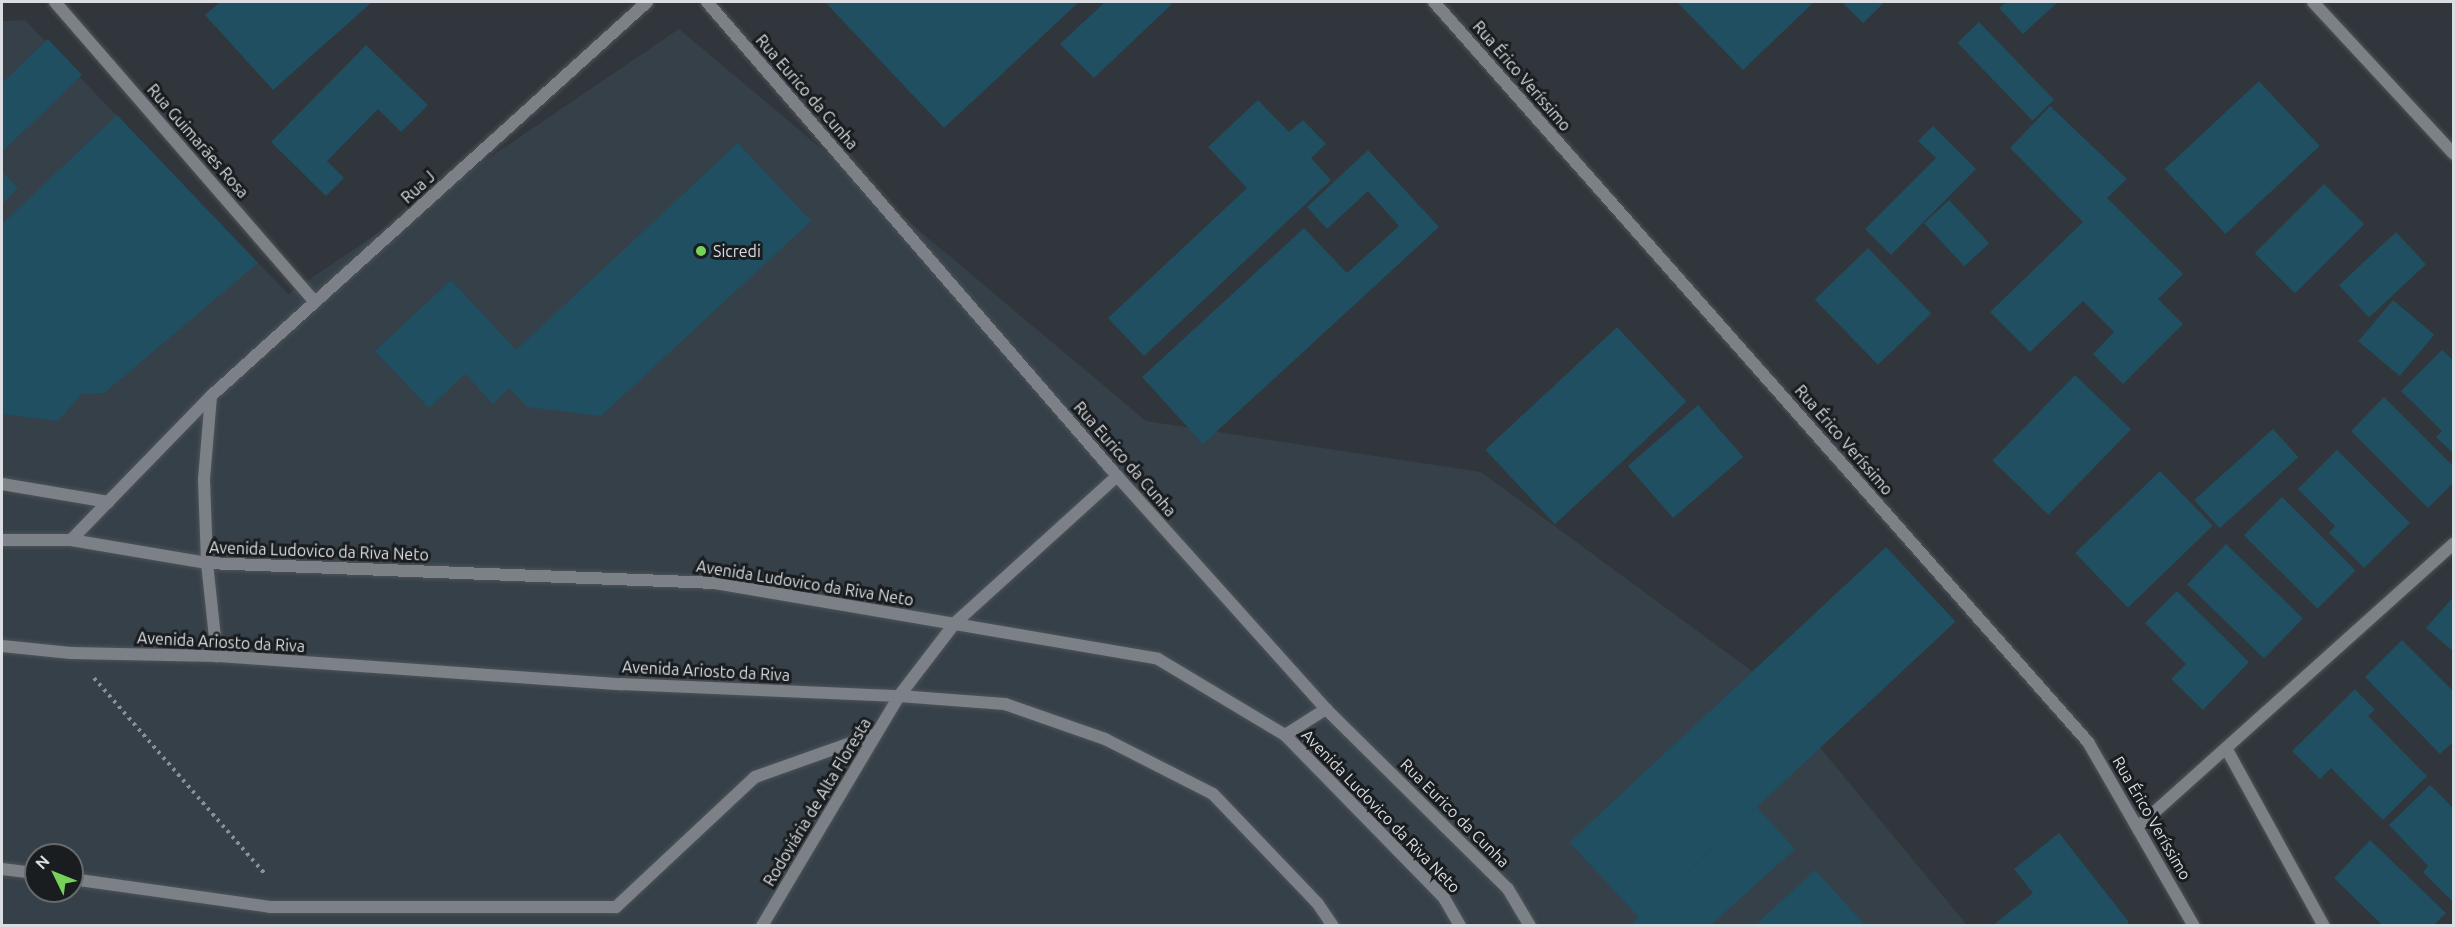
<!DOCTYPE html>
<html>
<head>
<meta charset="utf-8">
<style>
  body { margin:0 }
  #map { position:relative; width:2455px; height:927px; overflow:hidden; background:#30363b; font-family:Ubuntu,sans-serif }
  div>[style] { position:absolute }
  .built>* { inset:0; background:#354049 }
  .building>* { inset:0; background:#1f4f60; transform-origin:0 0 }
  .path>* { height:4px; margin-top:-2px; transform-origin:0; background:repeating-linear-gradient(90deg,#8b9094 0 3px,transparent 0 7.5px) }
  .roads { filter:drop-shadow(0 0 2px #4e5357) drop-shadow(0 0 2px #4e5357) }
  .service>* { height:12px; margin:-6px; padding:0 6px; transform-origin:6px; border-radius:6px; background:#7b8187 }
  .minor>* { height:12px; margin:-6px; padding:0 6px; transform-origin:6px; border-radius:6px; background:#7b8187 }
  .tertiary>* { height:12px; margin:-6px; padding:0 6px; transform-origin:6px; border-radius:6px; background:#7b8187 }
  .dots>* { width:16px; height:16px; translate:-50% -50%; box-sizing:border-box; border:3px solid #1a1d1f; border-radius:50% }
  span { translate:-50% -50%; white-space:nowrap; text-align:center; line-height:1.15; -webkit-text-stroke:6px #1a1d1f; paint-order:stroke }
  .street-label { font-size:16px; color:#dadde1 }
  .poi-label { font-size:16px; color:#dadde1 }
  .left { translate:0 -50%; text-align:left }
  .frame { position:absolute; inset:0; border:3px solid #dadde1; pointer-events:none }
  .north { position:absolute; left:24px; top:843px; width:60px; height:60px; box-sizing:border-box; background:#1a1d1f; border:2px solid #676a6d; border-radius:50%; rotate:313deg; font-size:16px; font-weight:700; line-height:24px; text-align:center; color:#dadde1 }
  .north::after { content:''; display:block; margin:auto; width:21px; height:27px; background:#77d259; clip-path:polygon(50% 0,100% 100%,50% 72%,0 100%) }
</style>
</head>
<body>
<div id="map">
  <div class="built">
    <i style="clip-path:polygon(evenodd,25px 20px,288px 294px,679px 29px,1146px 421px,1481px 472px,1764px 680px,1967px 925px,2px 925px,2px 21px,25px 20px,36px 855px,72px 855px,72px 891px,36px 891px,36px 855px)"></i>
  </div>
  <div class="building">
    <i style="clip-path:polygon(220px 2px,372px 2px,273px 90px,205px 15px)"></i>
    <i style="clip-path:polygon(825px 2px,1079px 2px,944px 128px)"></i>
    <i style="clip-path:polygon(1105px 2px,1169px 2px,1172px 4px,1094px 78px,1060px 44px)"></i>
    <i style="clip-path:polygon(1677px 2px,1814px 2px,1743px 70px)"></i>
    <i style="clip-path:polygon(1842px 2px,1885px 2px,1863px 23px)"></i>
    <i style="clip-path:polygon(2007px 2px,2058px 2px,2023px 34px,1999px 8px)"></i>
    <i style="left:1979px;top:22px;width:108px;height:30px;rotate:46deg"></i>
    <i style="clip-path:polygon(48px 39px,82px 75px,2px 152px,2px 83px)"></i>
    <i style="clip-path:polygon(366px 45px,428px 105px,401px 132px,378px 109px,327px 161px,344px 178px,326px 196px,271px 142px)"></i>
    <i style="left:2259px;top:81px;width:89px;height:129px;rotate:47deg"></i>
    <i style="clip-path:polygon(1258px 100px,1289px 132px,1303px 120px,1326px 144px,1311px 158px,1331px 180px,1144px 356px,1108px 318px,1247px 188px,1208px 147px)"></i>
    <i style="clip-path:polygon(2050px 106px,2127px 179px,2107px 198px,2183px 274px,2158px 299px,2183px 324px,2123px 384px,2093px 354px,2114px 332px,2083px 301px,2030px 352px,1990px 312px,2083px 222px,2010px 148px)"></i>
    <i style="clip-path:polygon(117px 115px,258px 263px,104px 393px,82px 394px,58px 421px,2px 414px,2px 224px)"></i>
    <i style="clip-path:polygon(1933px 126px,1976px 169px,1891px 255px,1865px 229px,1936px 158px,1918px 141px)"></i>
    <i style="clip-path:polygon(738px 143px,811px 221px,601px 416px,527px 407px,509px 388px,493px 404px,465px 374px,429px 408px,375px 351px,451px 280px,516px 350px)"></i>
    <i style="clip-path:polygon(1368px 150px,1439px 227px,1203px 444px,1142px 377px,1304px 228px,1347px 273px,1399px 226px,1368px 191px,1327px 229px,1307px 207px)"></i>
    <i style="clip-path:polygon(2px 171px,18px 188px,2px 204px)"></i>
    <i style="left:2324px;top:184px;width:57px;height:98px;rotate:45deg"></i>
    <i style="left:1949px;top:200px;width:59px;height:34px;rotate:47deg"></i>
    <i style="left:2396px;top:232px;width:44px;height:78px;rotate:47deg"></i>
    <i style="left:1868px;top:248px;width:91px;height:74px;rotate:46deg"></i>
    <i style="left:2393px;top:300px;width:54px;height:54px;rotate:40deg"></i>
    <i style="left:1617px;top:327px;width:102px;height:180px;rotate:47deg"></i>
    <i style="clip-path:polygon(2442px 350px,2454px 361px,2454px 454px,2436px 437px,2442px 431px,2401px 391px)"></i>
    <i style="left:2075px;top:375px;width:78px;height:119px;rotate:44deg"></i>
    <i style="clip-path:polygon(2384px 397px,2454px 467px,2454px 482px,2428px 508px,2351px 431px)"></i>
    <i style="left:1698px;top:405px;width:69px;height:93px;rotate:49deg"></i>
    <i style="left:2273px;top:429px;width:38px;height:106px;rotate:48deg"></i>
    <i style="clip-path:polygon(2337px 450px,2410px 523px,2364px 568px,2329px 533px,2335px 526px,2298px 489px)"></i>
    <i style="left:2160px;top:471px;width:76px;height:118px;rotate:46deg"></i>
    <i style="left:2282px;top:497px;width:104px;height:54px;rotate:45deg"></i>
    <i style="left:2226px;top:544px;width:107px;height:56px;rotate:44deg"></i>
    <i style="left:1886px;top:547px;width:102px;height:433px;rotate:47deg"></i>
    <i style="clip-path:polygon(2177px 591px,2249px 662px,2203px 710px,2171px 679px,2186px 664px,2145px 623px)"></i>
    <i style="clip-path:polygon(2454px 596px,2454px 652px,2426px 628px)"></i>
    <i style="clip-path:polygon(2402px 640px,2454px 692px,2454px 741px,2440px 754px,2365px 677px)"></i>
    <i style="clip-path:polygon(2355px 689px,2375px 710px,2368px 716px,2427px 776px,2383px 820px,2331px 768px,2320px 779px,2292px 751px)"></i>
    <i style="clip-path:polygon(2430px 785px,2454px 809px,2454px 903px,2423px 872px,2428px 866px,2389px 825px)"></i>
    <i style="clip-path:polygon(1757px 807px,1795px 849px,1710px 926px,1629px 926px)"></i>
    <i style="clip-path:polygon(2059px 833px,2129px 922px,2125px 926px,1992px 926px,2033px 893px,2014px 869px)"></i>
    <i style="clip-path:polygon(2370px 840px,2446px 913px,2433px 926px,2383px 926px,2334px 878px)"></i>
    <i style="clip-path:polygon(1815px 870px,1866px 926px,1754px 926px)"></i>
  </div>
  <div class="path">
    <i style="left:94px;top:678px;width:260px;rotate:48.9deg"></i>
  </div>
  <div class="roads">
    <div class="service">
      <i style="left:2px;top:484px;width:108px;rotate:9.6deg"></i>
      <i style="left:2px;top:869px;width:34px;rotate:7deg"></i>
      <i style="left:72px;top:879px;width:200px;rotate:8deg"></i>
      <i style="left:270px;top:907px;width:346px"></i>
      <i style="left:616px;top:907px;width:190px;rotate:-43.1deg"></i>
      <i style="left:755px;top:777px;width:128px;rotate:-19.6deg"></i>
      <i style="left:762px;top:926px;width:268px;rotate:-59.2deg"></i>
    </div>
    <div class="minor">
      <i style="left:55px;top:2px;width:397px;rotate:49.1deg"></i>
      <i style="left:707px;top:2px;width:627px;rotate:49.14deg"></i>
      <i style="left:1117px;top:476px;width:313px;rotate:48.1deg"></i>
      <i style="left:1326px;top:709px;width:256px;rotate:44.7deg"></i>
      <i style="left:1508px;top:889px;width:43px;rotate:59.3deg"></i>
      <i style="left:1434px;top:2px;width:988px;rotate:48.53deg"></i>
      <i style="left:2088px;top:742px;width:212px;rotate:60.1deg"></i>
      <i style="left:2313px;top:2px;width:207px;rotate:47.2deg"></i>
      <i style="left:211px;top:396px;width:84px;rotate:94.8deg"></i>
      <i style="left:204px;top:480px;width:83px;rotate:87.9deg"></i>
      <i style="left:207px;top:563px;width:94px;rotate:83.9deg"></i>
      <i style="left:71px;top:540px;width:201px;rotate:-45.8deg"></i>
      <i style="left:211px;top:396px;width:588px;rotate:-42.1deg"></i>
      <i style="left:899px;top:696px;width:92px;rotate:-52.5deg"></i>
      <i style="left:955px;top:623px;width:219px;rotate:-42.2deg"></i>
      <i style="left:1285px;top:735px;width:49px;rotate:-32.4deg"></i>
      <i style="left:2226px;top:748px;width:203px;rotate:61.2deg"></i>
      <i style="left:2139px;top:826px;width:423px;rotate:-41.9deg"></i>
    </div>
    <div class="tertiary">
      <i style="left:2px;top:540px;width:69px"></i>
      <i style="left:71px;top:540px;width:138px;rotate:9.6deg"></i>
      <i style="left:207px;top:563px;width:508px;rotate:2.25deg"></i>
      <i style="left:715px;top:583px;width:449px;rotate:9.7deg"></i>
      <i style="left:1158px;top:659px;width:148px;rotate:30.9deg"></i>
      <i style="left:1285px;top:735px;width:228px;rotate:45.7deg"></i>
      <i style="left:1444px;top:898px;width:32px;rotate:60deg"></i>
      <i style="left:2px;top:646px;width:69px;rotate:5.8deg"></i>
      <i style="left:71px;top:653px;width:146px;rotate:1.2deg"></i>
      <i style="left:217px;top:656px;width:405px;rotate:4deg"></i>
      <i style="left:621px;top:684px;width:278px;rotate:2.5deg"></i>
      <i style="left:899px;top:696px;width:106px;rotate:4.3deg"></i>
      <i style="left:1005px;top:704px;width:106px;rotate:19.3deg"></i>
      <i style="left:1105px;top:739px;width:121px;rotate:27deg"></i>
      <i style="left:1213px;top:794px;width:152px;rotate:46.3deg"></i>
      <i style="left:1318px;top:904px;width:27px;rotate:56deg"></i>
    </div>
  </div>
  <div class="dots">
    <i style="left:701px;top:251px;background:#77d259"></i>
  </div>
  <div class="street-label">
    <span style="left:1522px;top:76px;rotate:49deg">Rua Érico Veríssimo</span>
    <span style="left:807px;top:92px;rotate:49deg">Rua Eurico da Cunha</span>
    <span style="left:198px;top:141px;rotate:49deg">Rua Guimarães Rosa</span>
    <span style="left:418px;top:187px;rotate:-42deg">Rua J</span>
    <span style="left:1844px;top:440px;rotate:49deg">Rua Érico Veríssimo</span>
    <span style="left:1125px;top:459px;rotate:49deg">Rua Eurico da Cunha</span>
    <span style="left:319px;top:551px;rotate:2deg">Avenida Ludovico da Riva Neto</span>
    <span style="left:805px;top:583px;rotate:9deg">Avenida Ludovico da Riva Neto</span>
    <span style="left:221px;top:642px;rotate:3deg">Avenida Ariosto da Riva</span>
    <span style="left:706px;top:671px;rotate:3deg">Avenida Ariosto da Riva</span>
    <span style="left:817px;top:802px;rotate:-59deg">Rodoviária de Alta Floresta</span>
    <span style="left:1381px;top:811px;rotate:46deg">Avenida Ludovico da Riva Neto</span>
    <span style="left:1455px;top:813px;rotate:45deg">Rua Eurico da Cunha</span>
    <span style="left:2152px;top:818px;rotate:60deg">Rua Érico Veríssimo</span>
  </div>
  <div class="poi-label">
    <span class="left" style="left:713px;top:251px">Sicredi</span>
  </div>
  <div class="frame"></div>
  <div class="north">N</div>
</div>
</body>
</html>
